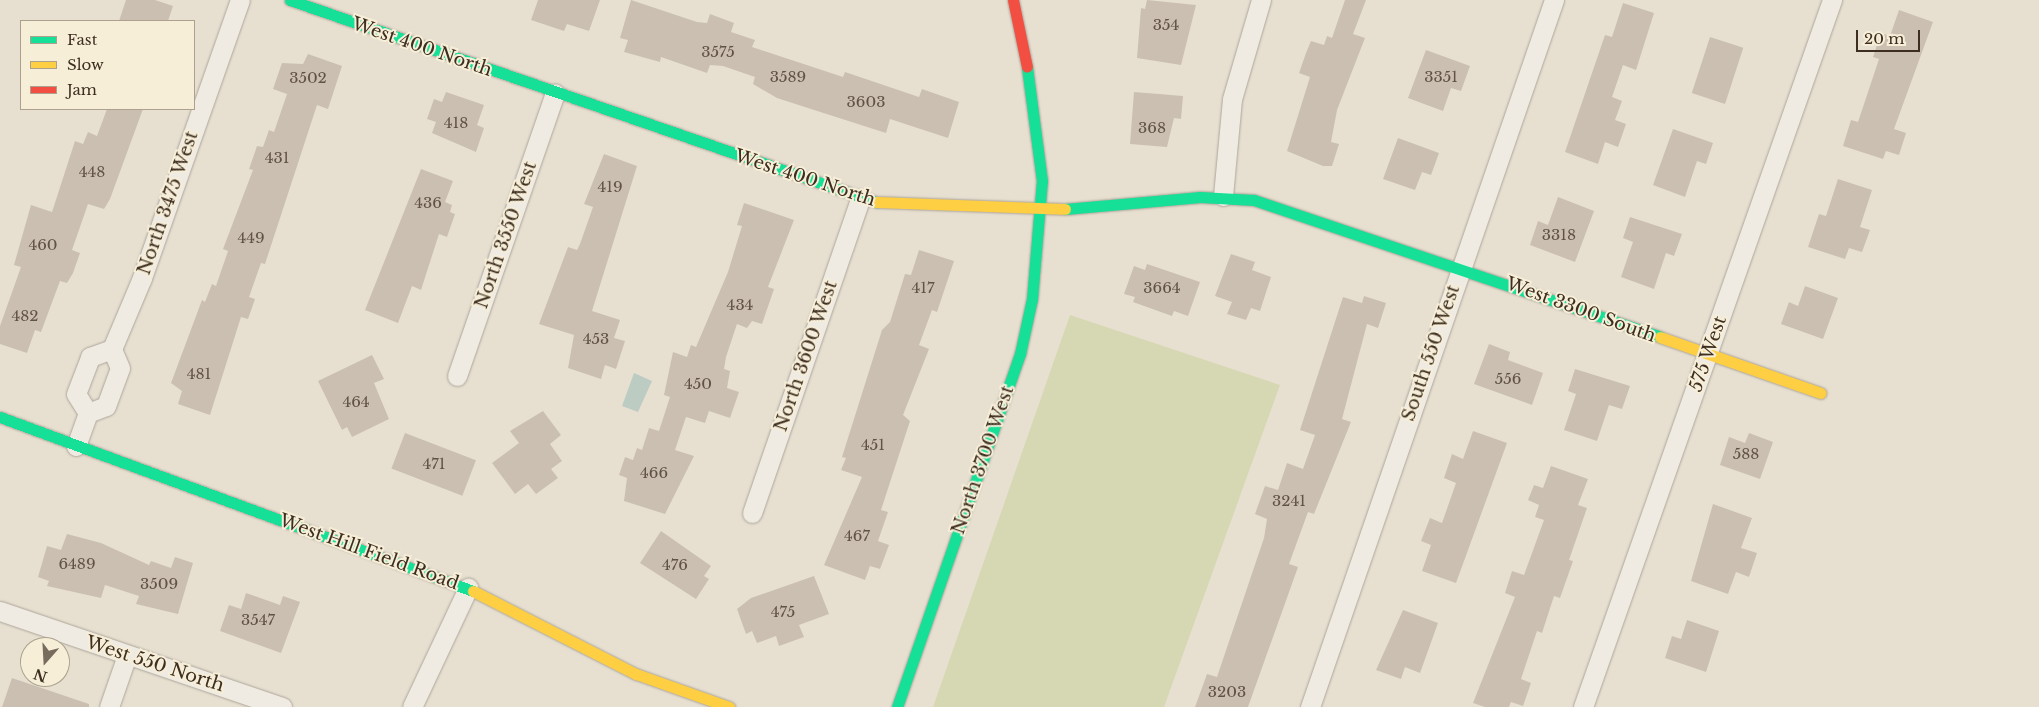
<!DOCTYPE html>
<html>
<head>
<meta charset="utf-8">
<style>
  body { margin:0 }
  #map { position:relative; width:2039px; height:707px; overflow:hidden; background:#e7e0d1; font-family:"Libre Baskerville",serif }
  div>[style] { position:absolute }
  .green>* { inset:0; background:#d6d7b3 }
  .water>* { inset:0; background:#bcccc2 }
  .building>* { inset:0; background:#cbbfb2; transform-origin:0 0 }
  .roads { filter:drop-shadow(0 0 1px #ada599) drop-shadow(0 0 1px #ada599) }
  .street>* { height:19px; margin:-9.5px; padding:0 9.5px; transform-origin:9.5px; border-radius:9.5px; background:#efebe3 }
  .fast>* { height:11px; margin:-5.5px; padding:0 5.5px; transform-origin:5.5px; border-radius:5.5px; background:#16e098 }
  .slow>* { height:11px; margin:-5.5px; padding:0 5.5px; transform-origin:5.5px; border-radius:5.5px; background:#ffcf43 }
  .jam>* { height:11px; margin:-5.5px; padding:0 5.5px; transform-origin:5.5px; border-radius:5.5px; background:#f24e42 }
  span { translate:-50% -50%; white-space:nowrap; text-align:center; line-height:1.15; -webkit-text-stroke:4px #f7eed8; paint-order:stroke }
  .number-label { font-size:15px; color:#605244 }
  .number-label span { -webkit-text-stroke-width:0 }
  .street-label { font-size:18px; color:#3d2e20 }
  .legend { position:absolute; left:20px; top:20px; width:175px; height:90px; box-sizing:border-box; background:#f7eed8; border:1px solid #ada18e; margin:0; padding:6px 9px; list-style:none; font-size:15px; color:#3d2e20 }
  .legend li { display:flex; align-items:center; gap:10px; height:25px }
  .legend b { width:25px; border:1px solid #ada18e }
  .north { position:absolute; left:20px; top:637px; width:50px; height:50px; box-sizing:border-box; background:#f7eed8; border:1px solid #ada18e; border-radius:50%; rotate:199deg; font-size:14px; font-weight:700; line-height:20px; text-align:center; color:#3d2e20 }
  .north::after { content:''; display:block; margin:auto; width:18px; height:22px; background:#786c5e; clip-path:polygon(50% 0,100% 100%,50% 72%,0 100%) }
  .scale { position:absolute; left:1856px; top:30px; width:64px; height:22px; box-sizing:border-box; border:2px solid #3d2e20; border-top:0; padding-left:6px; font-size:15px; line-height:18px; white-space:nowrap; color:#3d2e20; -webkit-text-stroke:4px #f7eed8; paint-order:stroke }
</style>
</head>
<body>
<div id="map">
  <div class="green">
    <i style="clip-path:polygon(1070px 315px,1280px 385px,1164px 707px,933px 707px)"></i>
  </div>
  <div class="water">
    <i style="clip-path:polygon(634px 373px,652px 381px,638px 412px,622px 406px)"></i>
  </div>
  <div class="building">
    <i style="clip-path:polygon(126px 0,155px 0,173px 6px,168px 21px,119px 21px)"></i>
    <i style="clip-path:polygon(538px 0,600px 0,589px 31px,567px 24px,564px 31px,531px 20px)"></i>
    <i style="clip-path:polygon(631px 0,697px 22px,707px 23px,710px 14px,734px 23px,731px 32px,755px 40px,752px 47px,843px 77px,845px 72px,919px 97px,922px 89px,959px 102px,948px 138px,890px 119px,886px 133px,811px 109px,777px 98px,753px 84px,755px 77px,723px 66px,710px 65px,707px 73px,661px 57px,660px 62px,624px 52px,628px 40px,620px 38px)"></i>
    <i style="clip-path:polygon(1147px 0,1196px 5px,1181px 65px,1137px 58px,1141px 8px,1145px 9px)"></i>
    <i style="clip-path:polygon(1345px 0,1366px 0,1353px 34px,1365px 38px,1337px 110px,1331px 142px,1339px 144px,1332px 166px,1323px 166px,1287px 151px,1310px 77px,1299px 73px,1306px 53px,1311px 41px,1324px 45px,1327px 36px,1332px 38px)"></i>
    <i style="clip-path:polygon(1623px 3px,1654px 13px,1636px 70px,1623px 65px,1612px 97px,1622px 101px,1615px 120px,1626px 124px,1618px 147px,1605px 142px,1598px 164px,1565px 152px,1605px 35px,1612px 37px)"></i>
    <i style="clip-path:polygon(1899px 10px,1933px 22px,1894px 129px,1906px 133px,1899px 155px,1886px 151px,1883px 159px,1843px 146px,1851px 120px,1858px 122px,1879px 59px,1873px 57px,1881px 33px,1890px 36px)"></i>
    <i style="left:1710px;top:37px;width:35px;height:59px;rotate:18deg"></i>
    <i style="clip-path:polygon(1426px 50px,1470px 66px,1461px 91px,1451px 88px,1443px 111px,1408px 98px)"></i>
    <i style="clip-path:polygon(308px 54px,342px 66px,328px 109px,317px 105px,265px 264px,261px 263px,249px 297px,255px 299px,248px 319px,241px 317px,210px 415px,178px 404px,182px 391px,171px 383px,202px 300px,205px 302px,212px 284px,216px 286px,228px 251px,223px 249px,253px 170px,249px 169px,257px 146px,263px 147px,269px 130px,274px 132px,287px 94px,273px 89px,282px 63px,303px 64px)"></i>
    <i style="clip-path:polygon(446px 92px,484px 105px,477px 125px,484px 128px,476px 152px,432px 133px,436px 122px,427px 119px,434px 99px,442px 102px)"></i>
    <i style="clip-path:polygon(1134px 92px,1183px 96px,1181px 119px,1174px 118px,1167px 147px,1130px 144px)"></i>
    <i style="clip-path:polygon(107px 109px,143px 109px,110px 199px,104px 209px,88px 204px,72px 250px,80px 253px,73px 273px,67px 283px,60px 281px,41px 332px,35px 330px,27px 353px,0 344px,0 326px,21px 267px,14px 265px,31px 205px,52px 212px,75px 141px,83px 144px,88px 132px,97px 136px)"></i>
    <i style="clip-path:polygon(1673px 129px,1713px 143px,1706px 164px,1697px 161px,1685px 197px,1653px 185px)"></i>
    <i style="clip-path:polygon(1398px 138px,1439px 153px,1431px 175px,1422px 172px,1415px 190px,1383px 179px)"></i>
    <i style="clip-path:polygon(604px 154px,637px 166px,592px 311px,620px 320px,614px 338px,625px 341px,616px 369px,605px 365px,601px 379px,568px 368px,574px 335px,539px 324px,568px 247px,577px 250px,580px 244px,593px 207px,584px 204px)"></i>
    <i style="clip-path:polygon(421px 169px,453px 181px,445px 202px,452px 205px,450px 212px,455px 214px,447px 237px,439px 234px,421px 290px,412px 286px,398px 323px,365px 310px)"></i>
    <i style="clip-path:polygon(1838px 179px,1872px 190px,1860px 227px,1870px 230px,1862px 252px,1849px 248px,1845px 259px,1808px 247px,1819px 214px,1826px 216px)"></i>
    <i style="clip-path:polygon(1558px 197px,1594px 211px,1575px 262px,1530px 245px,1538px 221px,1548px 225px)"></i>
    <i style="clip-path:polygon(744px 203px,794px 220px,768px 287px,774px 289px,762px 324px,752px 321px,747px 328px,737px 324px,726px 357px,724px 369px,730px 371px,727px 388px,739px 392px,730px 418px,709px 411px,705px 423px,686px 417px,675px 450px,694px 456px,665px 514px,624px 501px,627px 478px,619px 475px,625px 457px,633px 460px,637px 448px,642px 450px,649px 428px,659px 431px,670px 397px,664px 395px,673px 352px,687px 357px,691px 345px,696px 347px,728px 272px,742px 226px,737px 225px)"></i>
    <i style="clip-path:polygon(1630px 217px,1682px 234px,1674px 256px,1666px 253px,1654px 289px,1621px 277px,1633px 242px,1623px 238px)"></i>
    <i style="clip-path:polygon(919px 250px,954px 261px,937px 312px,932px 310px,919px 345px,929px 349px,903px 415px,910px 421px,881px 510px,888px 512px,878px 541px,889px 545px,880px 569px,870px 566px,865px 580px,824px 565px,862px 477px,841px 470px,846px 458px,842px 457px,882px 330px,890px 322px,905px 274px,911px 275px)"></i>
    <i style="clip-path:polygon(1231px 254px,1255px 262px,1252px 270px,1271px 277px,1260px 311px,1251px 308px,1246px 320px,1227px 314px,1232px 302px,1215px 296px)"></i>
    <i style="clip-path:polygon(1147px 264px,1200px 282px,1188px 316px,1174px 311px,1172px 316px,1133px 302px,1135px 297px,1124px 294px,1134px 266px,1145px 270px)"></i>
    <i style="clip-path:polygon(1805px 286px,1838px 298px,1823px 339px,1781px 324px,1789px 302px,1798px 306px)"></i>
    <i style="clip-path:polygon(1364px 296px,1386px 303px,1378px 328px,1367px 324px,1342px 419px,1351px 422px,1314px 514px,1308px 512px,1289px 564px,1298px 567px,1248px 707px,1195px 707px,1207px 674px,1217px 677px,1264px 538px,1267px 519px,1255px 514px,1265px 486px,1278px 490px,1287px 463px,1303px 469px,1315px 435px,1300px 430px,1343px 297px,1362px 303px)"></i>
    <i style="clip-path:polygon(1489px 344px,1510px 352px,1508px 360px,1543px 373px,1532px 405px,1474px 384px)"></i>
    <i style="clip-path:polygon(372px 355px,384px 379px,374px 383px,389px 419px,352px 437px,347px 427px,342px 430px,318px 381px)"></i>
    <i style="clip-path:polygon(1575px 369px,1630px 386px,1622px 409px,1609px 405px,1597px 441px,1564px 430px,1576px 394px,1568px 391px)"></i>
    <i style="clip-path:polygon(543px 411px,561px 435px,550px 444px,562px 461px,551px 469px,558px 478px,536px 494px,528px 484px,515px 494px,492px 463px,519px 443px,510px 431px)"></i>
    <i style="clip-path:polygon(1473px 431px,1507px 443px,1456px 583px,1422px 571px,1431px 545px,1421px 541px,1430px 518px,1442px 523px,1456px 483px,1444px 478px,1452px 454px,1463px 459px)"></i>
    <i style="left:405px;top:433px;width:76px;height:38px;rotate:21deg"></i>
    <i style="clip-path:polygon(1749px 433px,1773px 442px,1760px 479px,1720px 465px,1729px 437px,1745px 443px)"></i>
    <i style="clip-path:polygon(1551px 466px,1588px 479px,1578px 505px,1587px 508px,1569px 560px,1573px 561px,1560px 598px,1554px 596px,1542px 633px,1537px 631px,1521px 679px,1531px 683px,1523px 706px,1511px 702px,1509px 707px,1485px 707px,1473px 703px,1515px 597px,1505px 593px,1512px 571px,1524px 575px,1544px 520px,1535px 517px,1539px 505px,1528px 500px,1534px 485px,1543px 488px)"></i>
    <i style="clip-path:polygon(1713px 504px,1752px 518px,1741px 548px,1757px 553px,1749px 577px,1736px 572px,1728px 594px,1691px 581px)"></i>
    <i style="clip-path:polygon(661px 531px,711px 566px,704px 576px,709px 579px,696px 599px,640px 563px)"></i>
    <i style="clip-path:polygon(67px 534px,101px 543px,149px 565px,151px 561px,171px 568px,175px 557px,193px 563px,178px 614px,136px 604px,139px 596px,105px 585px,101px 598px,47px 586px,49px 581px,38px 577px,47px 546px,61px 550px)"></i>
    <i style="clip-path:polygon(814px 576px,829px 614px,799px 625px,804px 637px,779px 646px,776px 636px,757px 643px,752px 631px,746px 634px,737px 609px,751px 598px)"></i>
    <i style="clip-path:polygon(246px 593px,280px 605px,283px 596px,300px 602px,281px 653px,220px 631px,229px 605px,241px 609px)"></i>
    <i style="clip-path:polygon(1403px 610px,1438px 623px,1420px 673px,1405px 667px,1401px 679px,1376px 670px)"></i>
    <i style="clip-path:polygon(1687px 620px,1719px 631px,1706px 672px,1665px 658px,1672px 636px,1681px 639px)"></i>
    <i style="clip-path:polygon(12px 678px,89px 704px,89px 707px,2px 707px)"></i>
  </div>
  <div class="roads">
    <div class="street">
      <i style="left:1223px;top:196px;width:97px;rotate:-84.7deg"></i>
      <i style="left:1232px;top:99px;width:103px;rotate:-73.7deg"></i>
      <i style="left:457px;top:376px;width:299px;rotate:-70.9deg"></i>
      <i style="left:88px;top:413px;width:22px;rotate:-122deg"></i>
      <i style="left:76px;top:394px;width:40px;rotate:-69deg"></i>
      <i style="left:90px;top:357px;width:23px;rotate:-20deg"></i>
      <i style="left:76px;top:446px;width:35px;rotate:-70deg"></i>
      <i style="left:88px;top:413px;width:19px;rotate:-21deg"></i>
      <i style="left:106px;top:406px;width:40px;rotate:-69.8deg"></i>
      <i style="left:120px;top:368px;width:21px;rotate:-113deg"></i>
      <i style="left:112px;top:349px;width:77px;rotate:-67.1deg"></i>
      <i style="left:142px;top:278px;width:295px;rotate:-70.6deg"></i>
      <i style="left:752px;top:513px;width:332px;rotate:-71deg"></i>
      <i style="left:0;top:611px;width:298px;rotate:18.8deg"></i>
      <i style="left:109px;top:707px;width:55px;rotate:-70.9deg"></i>
      <i style="left:412px;top:707px;width:132px;rotate:-64.8deg"></i>
      <i style="left:1310px;top:707px;width:748px;rotate:-70.96deg"></i>
      <i style="left:1583px;top:707px;width:750px;rotate:-70.6deg"></i>
    </div>
    <div class="fast">
      <i style="left:290px;top:0;width:620px;rotate:19.02deg"></i>
      <i style="left:1065px;top:209px;width:136px;rotate:-5.1deg"></i>
      <i style="left:1200px;top:197px;width:54px;rotate:3.2deg"></i>
      <i style="left:1254px;top:200px;width:428px;rotate:18.6deg"></i>
      <i style="left:0;top:417px;width:504px;rotate:20.2deg"></i>
      <i style="left:897px;top:707px;width:374px;rotate:-70.8deg"></i>
      <i style="left:1020px;top:354px;width:56px;rotate:-77.7deg"></i>
      <i style="left:1032px;top:299px;width:118px;rotate:-85.2deg"></i>
      <i style="left:1042px;top:181px;width:115px;rotate:-97.5deg"></i>
    </div>
    <div class="slow">
      <i style="left:876px;top:202px;width:189px;rotate:2.1deg"></i>
      <i style="left:1660px;top:337px;width:170px;rotate:19.2deg"></i>
      <i style="left:473px;top:591px;width:183px;rotate:27deg"></i>
      <i style="left:636px;top:674px;width:99px;rotate:19.5deg"></i>
    </div>
    <div class="jam">
      <i style="left:1013px;top:0;width:68px;rotate:78.2deg"></i>
    </div>
  </div>
  <div class="number-label">
    <span style="left:1166px;top:25px">354</span>
    <span style="left:718px;top:52px">3575</span>
    <span style="left:788px;top:77px">3589</span>
    <span style="left:1441px;top:77px">3351</span>
    <span style="left:308px;top:78px">3502</span>
    <span style="left:866px;top:102px">3603</span>
    <span style="left:456px;top:123px">418</span>
    <span style="left:1152px;top:128px">368</span>
    <span style="left:277px;top:158px">431</span>
    <span style="left:92px;top:172px">448</span>
    <span style="left:610px;top:187px">419</span>
    <span style="left:428px;top:203px">436</span>
    <span style="left:1559px;top:235px">3318</span>
    <span style="left:251px;top:238px">449</span>
    <span style="left:43px;top:245px">460</span>
    <span style="left:923px;top:288px">417</span>
    <span style="left:1162px;top:288px">3664</span>
    <span style="left:740px;top:305px">434</span>
    <span style="left:25px;top:316px">482</span>
    <span style="left:596px;top:339px">453</span>
    <span style="left:199px;top:374px">481</span>
    <span style="left:1508px;top:379px">556</span>
    <span style="left:698px;top:384px">450</span>
    <span style="left:356px;top:402px">464</span>
    <span style="left:873px;top:445px">451</span>
    <span style="left:1746px;top:454px">588</span>
    <span style="left:434px;top:464px">471</span>
    <span style="left:654px;top:473px">466</span>
    <span style="left:1289px;top:501px">3241</span>
    <span style="left:857px;top:536px">467</span>
    <span style="left:77px;top:564px">6489</span>
    <span style="left:675px;top:565px">476</span>
    <span style="left:159px;top:584px">3509</span>
    <span style="left:783px;top:612px">475</span>
    <span style="left:258px;top:620px">3547</span>
    <span style="left:1227px;top:692px">3203</span>
  </div>
  <div class="street-label">
    <span style="left:422px;top:47px;rotate:19deg">West 400 North</span>
    <span style="left:805px;top:178px;rotate:18deg">West 400 North</span>
    <span style="left:168px;top:203px;rotate:-71deg">North 3475 West</span>
    <span style="left:506px;top:235px;rotate:-71deg">North 3550 West</span>
    <span style="left:1581px;top:310px;rotate:20deg">West 3300 South</span>
    <span style="left:1431px;top:353px;rotate:-71deg">South 550 West</span>
    <span style="left:1708px;top:354px;rotate:-71deg">575 West</span>
    <span style="left:806px;top:356px;rotate:-71deg">North 3600 West</span>
    <span style="left:983px;top:460px;rotate:-71deg">North 3700 West</span>
    <span style="left:369px;top:552px;rotate:20deg">West Hill Field Road</span>
    <span style="left:155px;top:664px;rotate:18deg">West 550 North</span>
  </div>
  <ul class="legend">
  <li><b style="height:6px;background:#16e098"></b>Fast</li>
  <li><b style="height:6px;background:#ffcf43"></b>Slow</li>
  <li><b style="height:6px;background:#f24e42"></b>Jam</li>
  </ul>
  <div class="north">N</div>
  <div class="scale">20 m</div>
</div>
</body>
</html>
